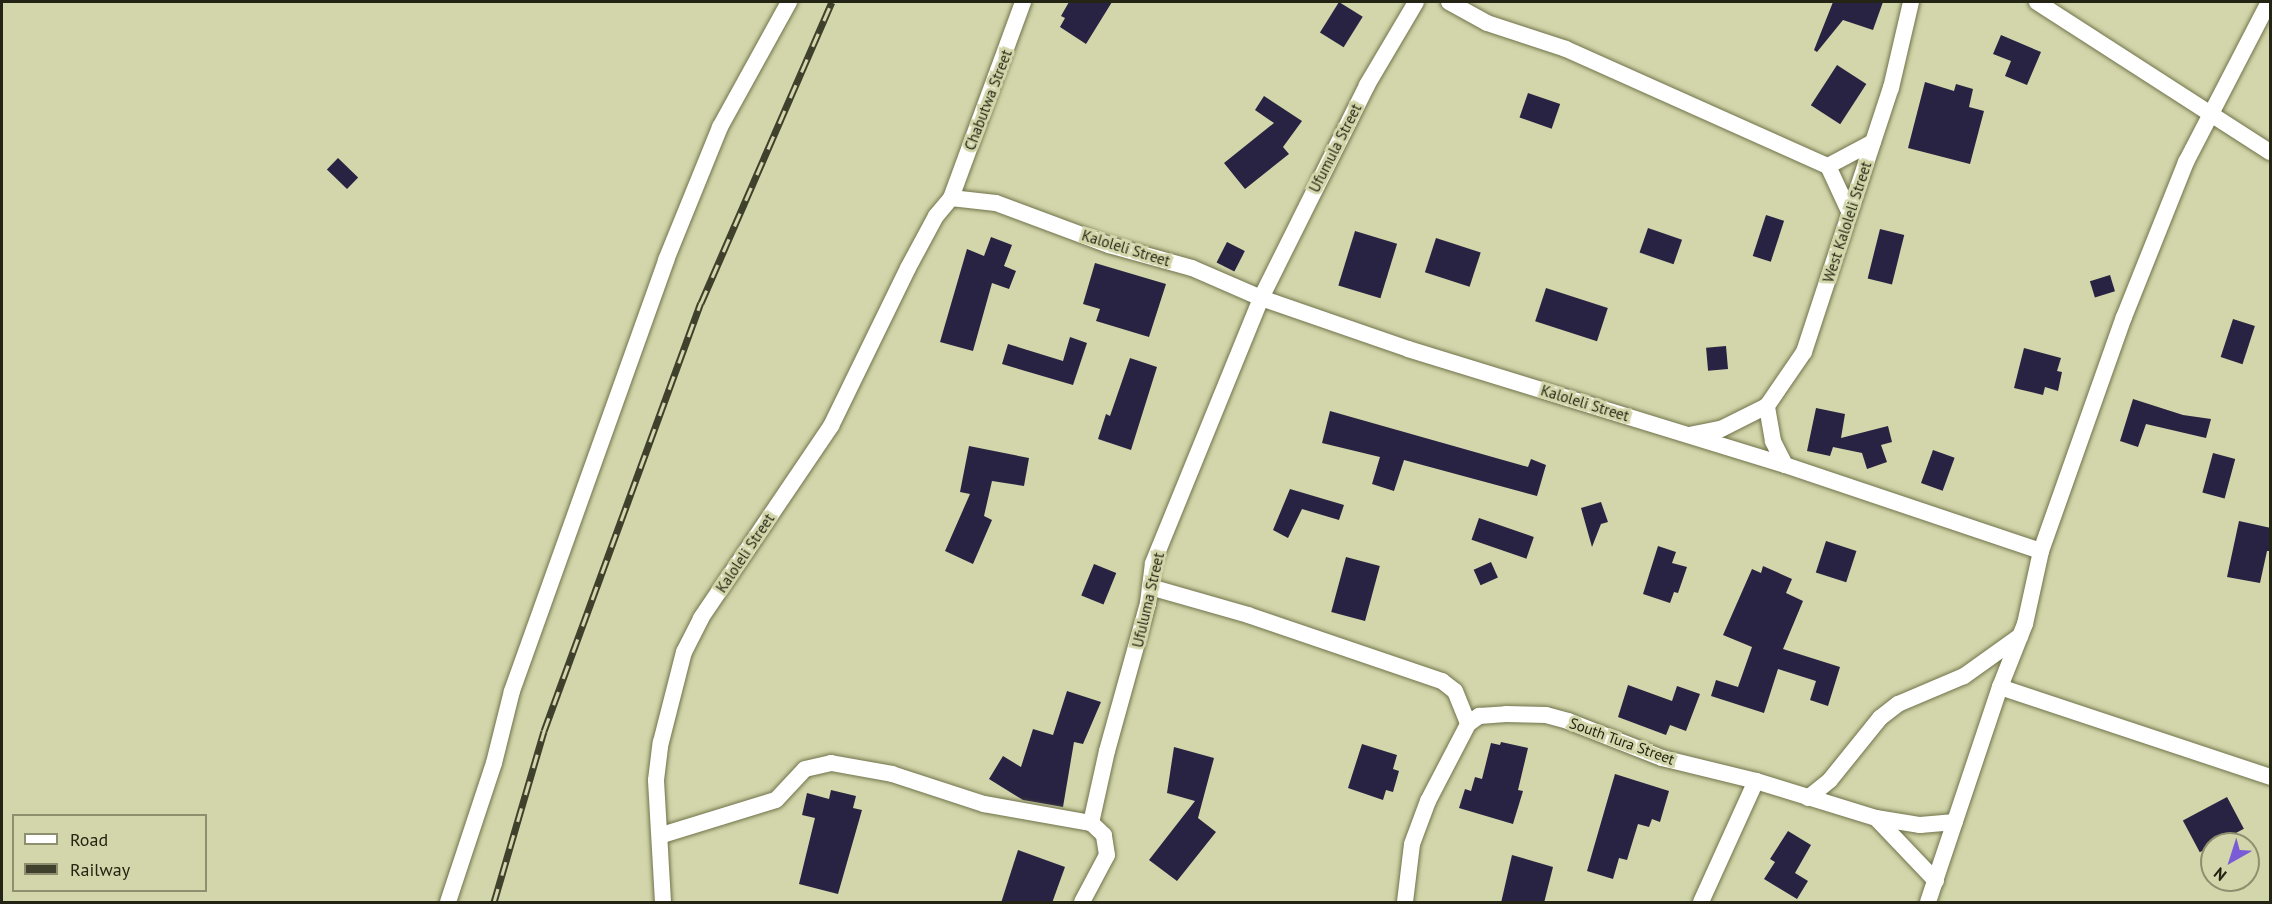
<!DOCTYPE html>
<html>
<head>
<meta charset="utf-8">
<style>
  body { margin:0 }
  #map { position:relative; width:2272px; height:904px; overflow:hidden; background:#d3d6aa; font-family:"PT Sans",sans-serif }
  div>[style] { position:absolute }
  .building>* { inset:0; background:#292343; transform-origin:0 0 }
  .roads { filter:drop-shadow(0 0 2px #71734b) drop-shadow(0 0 2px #71734b) }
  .street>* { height:16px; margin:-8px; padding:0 8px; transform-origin:8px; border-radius:8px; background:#fff }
  .rail>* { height:7px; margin-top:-3.5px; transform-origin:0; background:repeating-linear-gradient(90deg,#d3d6aa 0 14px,#40412c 0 28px); box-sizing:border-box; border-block:2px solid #40412c }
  span { translate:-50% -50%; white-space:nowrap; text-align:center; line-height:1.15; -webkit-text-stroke:6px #d3d6aa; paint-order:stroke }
  .street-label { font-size:15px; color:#232413 }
  .frame { position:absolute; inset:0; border:3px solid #232413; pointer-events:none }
  .legend { position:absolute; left:12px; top:814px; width:195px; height:78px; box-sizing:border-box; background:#d3d6aa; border:2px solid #8d8f6e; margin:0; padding:8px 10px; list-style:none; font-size:18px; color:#232413 }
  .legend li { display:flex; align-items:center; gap:12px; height:30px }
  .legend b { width:30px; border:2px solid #8d8f6e }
  .north { position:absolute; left:2200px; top:832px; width:60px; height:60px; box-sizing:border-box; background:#d3d6aa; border:2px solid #8d8f6e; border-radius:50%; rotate:219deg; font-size:16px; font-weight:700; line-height:24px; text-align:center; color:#232413 }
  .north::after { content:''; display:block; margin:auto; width:21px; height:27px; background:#795cd6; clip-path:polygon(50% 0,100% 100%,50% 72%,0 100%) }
</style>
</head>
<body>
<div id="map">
  <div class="building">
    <i style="clip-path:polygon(1069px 2px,1112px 2px,1086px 44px,1060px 27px,1065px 18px,1061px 16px)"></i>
    <i style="left:1339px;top:2px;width:28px;height:36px;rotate:32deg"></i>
    <i style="clip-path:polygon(1833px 2px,1883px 2px,1873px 30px,1843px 20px,1817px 52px,1814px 50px)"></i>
    <i style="clip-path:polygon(2001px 35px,2041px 52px,2027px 85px,2005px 76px,2011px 61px,1993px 54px)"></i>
    <i style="left:1837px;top:65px;width:35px;height:48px;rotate:33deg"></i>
    <i style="clip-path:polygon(1925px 82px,1954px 91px,1956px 84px,1973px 89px,1969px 107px,1984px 111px,1970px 164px,1908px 148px)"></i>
    <i style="left:1528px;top:93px;width:34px;height:26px;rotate:19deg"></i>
    <i style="clip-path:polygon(1264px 96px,1302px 121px,1283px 147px,1289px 154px,1245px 189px,1224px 163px,1274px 123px,1255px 110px)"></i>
    <i style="left:338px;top:158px;width:28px;height:16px;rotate:44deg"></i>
    <i style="left:1766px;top:215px;width:19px;height:43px;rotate:18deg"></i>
    <i style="left:1648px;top:228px;width:36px;height:26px;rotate:19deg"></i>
    <i style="left:1880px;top:229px;width:25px;height:51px;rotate:14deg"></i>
    <i style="left:1355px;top:231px;width:44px;height:57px;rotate:17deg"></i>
    <i style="clip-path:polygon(991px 237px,1012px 245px,1004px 266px,1016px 271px,1009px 289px,992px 283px,973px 351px,940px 342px,967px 249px,984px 256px)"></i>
    <i style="left:1436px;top:238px;width:47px;height:36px;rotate:18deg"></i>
    <i style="left:1227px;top:242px;width:20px;height:23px;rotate:27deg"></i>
    <i style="clip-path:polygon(1095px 263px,1166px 284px,1149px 337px,1096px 321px,1100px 309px,1083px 304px)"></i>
    <i style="left:2110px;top:275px;width:17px;height:21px;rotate:73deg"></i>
    <i style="left:1546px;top:288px;width:65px;height:35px;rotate:18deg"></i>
    <i style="left:2233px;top:319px;width:23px;height:40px;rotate:18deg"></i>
    <i style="clip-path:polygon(1070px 337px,1087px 343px,1073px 385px,1002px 364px,1008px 344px,1063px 361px)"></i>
    <i style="left:1726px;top:346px;width:23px;height:20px;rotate:85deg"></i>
    <i style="clip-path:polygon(2024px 348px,2061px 358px,2057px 371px,2062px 372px,2058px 391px,2045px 387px,2043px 395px,2014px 388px)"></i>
    <i style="clip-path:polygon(1130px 358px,1157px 367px,1131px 450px,1098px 439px,1106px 414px,1110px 416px)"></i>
    <i style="clip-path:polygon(2133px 399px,2183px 415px,2211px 419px,2206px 438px,2146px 424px,2138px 447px,2120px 441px)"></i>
    <i style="clip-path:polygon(1816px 408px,1845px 414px,1841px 438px,1888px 426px,1892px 442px,1881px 445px,1887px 462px,1867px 469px,1862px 453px,1833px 447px,1830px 456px,1807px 451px)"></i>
    <i style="clip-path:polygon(1330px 411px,1528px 467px,1531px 459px,1546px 465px,1537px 496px,1404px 460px,1394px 491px,1372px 484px,1380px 457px,1322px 443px)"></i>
    <i style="clip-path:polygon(969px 446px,1029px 458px,1024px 486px,992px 481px,984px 516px,992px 520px,973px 564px,945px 551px,970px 494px,960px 492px)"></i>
    <i style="left:1933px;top:450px;width:23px;height:35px;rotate:20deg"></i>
    <i style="left:2213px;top:453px;width:23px;height:41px;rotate:15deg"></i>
    <i style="clip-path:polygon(1290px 489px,1344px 505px,1339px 520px,1302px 509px,1288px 538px,1273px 530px)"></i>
    <i style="clip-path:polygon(1601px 502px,1608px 522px,1601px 524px,1592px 547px,1581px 508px)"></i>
    <i style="left:1479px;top:518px;width:58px;height:23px;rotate:19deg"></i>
    <i style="clip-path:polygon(2239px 521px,2271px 528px,2271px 551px,2267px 551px,2260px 583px,2227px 577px)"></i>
    <i style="left:1826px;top:541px;width:32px;height:33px;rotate:18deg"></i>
    <i style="clip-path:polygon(1658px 546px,1676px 552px,1672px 563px,1687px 567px,1678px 593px,1674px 592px,1670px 603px,1643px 594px)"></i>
    <i style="left:1346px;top:557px;width:35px;height:57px;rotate:15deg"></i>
    <i style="left:1491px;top:562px;width:17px;height:19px;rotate:66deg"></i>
    <i style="left:1094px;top:564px;width:24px;height:34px;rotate:22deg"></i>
    <i style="clip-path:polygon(1763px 566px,1792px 579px,1786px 593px,1803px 601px,1783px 649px,1840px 667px,1828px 706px,1810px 700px,1816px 681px,1778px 669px,1764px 713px,1711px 696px,1716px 680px,1738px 687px,1752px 647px,1723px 635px,1752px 569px,1761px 573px)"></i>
    <i style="clip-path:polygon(1628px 685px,1672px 701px,1677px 686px,1700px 694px,1686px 731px,1670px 725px,1666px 735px,1618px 717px)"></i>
    <i style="clip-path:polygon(1067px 691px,1101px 702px,1083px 744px,1074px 742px,1063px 807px,1023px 800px,989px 779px,1003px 756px,1021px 767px,1033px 729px,1053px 735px)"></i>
    <i style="clip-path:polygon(1501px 742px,1528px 748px,1518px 790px,1523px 791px,1513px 824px,1459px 808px,1465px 789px,1471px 791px,1475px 777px,1482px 779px,1491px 743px,1500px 745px)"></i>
    <i style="clip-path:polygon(1362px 744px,1397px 755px,1393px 769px,1399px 771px,1393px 792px,1386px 790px,1383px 800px,1348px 788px)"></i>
    <i style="clip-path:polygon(1174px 747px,1214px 758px,1198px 818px,1216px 832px,1177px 881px,1149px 860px,1195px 801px,1167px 793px)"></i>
    <i style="clip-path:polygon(1615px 774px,1669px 791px,1660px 822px,1652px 819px,1649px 827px,1638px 824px,1627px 860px,1619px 858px,1613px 879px,1587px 871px)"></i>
    <i style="clip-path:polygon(831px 790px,856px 796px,853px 808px,862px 810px,838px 894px,799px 884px,815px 818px,802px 815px,807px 793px,829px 799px)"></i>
    <i style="left:2227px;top:797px;width:36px;height:50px;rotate:62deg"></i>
    <i style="clip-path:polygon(1788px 831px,1811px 845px,1795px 873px,1808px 881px,1797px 899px,1764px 879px,1775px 862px,1770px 859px)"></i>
    <i style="clip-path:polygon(1018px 850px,1065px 867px,1052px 903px,1001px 903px)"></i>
    <i style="clip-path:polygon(1512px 855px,1553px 867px,1544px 903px,1501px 903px)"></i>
  </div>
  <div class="roads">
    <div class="street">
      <i style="left:1449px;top:2px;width:43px;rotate:28.9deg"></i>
      <i style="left:1487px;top:23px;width:83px;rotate:18.2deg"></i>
      <i style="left:1566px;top:49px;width:287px;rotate:24.1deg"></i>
      <i style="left:1828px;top:166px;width:47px;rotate:65.1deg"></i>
      <i style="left:2037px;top:2px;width:277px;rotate:32.8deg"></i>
      <i style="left:1828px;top:166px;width:51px;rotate:-28.1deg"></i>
      <i style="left:951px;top:198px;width:45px;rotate:6.3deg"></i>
      <i style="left:996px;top:203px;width:121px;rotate:20.4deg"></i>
      <i style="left:1109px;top:245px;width:86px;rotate:15.5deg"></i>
      <i style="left:1192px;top:268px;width:75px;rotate:23.5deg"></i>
      <i style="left:1261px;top:298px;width:156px;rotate:19.1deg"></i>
      <i style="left:1408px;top:349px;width:394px;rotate:17.1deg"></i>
      <i style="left:1785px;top:465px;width:270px;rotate:18.6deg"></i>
      <i style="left:1689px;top:435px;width:33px;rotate:-11deg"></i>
      <i style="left:1721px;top:429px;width:51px;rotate:-26.6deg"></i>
      <i style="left:1785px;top:465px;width:27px;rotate:-117deg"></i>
      <i style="left:1773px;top:441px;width:36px;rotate:-100deg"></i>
      <i style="left:1767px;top:406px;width:65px;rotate:-55.6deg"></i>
      <i style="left:1804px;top:352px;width:278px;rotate:-71.8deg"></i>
      <i style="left:1891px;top:88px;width:88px;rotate:-76.9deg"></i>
      <i style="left:1150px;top:587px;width:102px;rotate:15.9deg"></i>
      <i style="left:1248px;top:615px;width:205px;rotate:18.8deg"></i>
      <i style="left:1442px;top:681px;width:16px;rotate:38deg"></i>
      <i style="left:1455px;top:691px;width:35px;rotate:68deg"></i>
      <i style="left:2000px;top:687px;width:285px;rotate:18.4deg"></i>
      <i style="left:1808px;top:798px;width:28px;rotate:-39deg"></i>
      <i style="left:1830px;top:780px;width:80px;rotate:-51.1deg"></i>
      <i style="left:1880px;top:718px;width:23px;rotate:-38deg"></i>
      <i style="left:1898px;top:704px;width:72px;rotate:-23deg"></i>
      <i style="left:1964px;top:676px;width:69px;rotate:-35.5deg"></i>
      <i style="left:1876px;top:818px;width:45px;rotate:9deg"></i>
      <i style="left:1920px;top:825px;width:35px;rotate:-5deg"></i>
      <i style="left:662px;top:835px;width:119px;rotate:-17.1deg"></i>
      <i style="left:776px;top:800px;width:42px;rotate:-46.9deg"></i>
      <i style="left:805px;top:769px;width:27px;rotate:-13deg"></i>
      <i style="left:831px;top:763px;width:62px;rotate:10.2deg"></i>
      <i style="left:892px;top:774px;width:97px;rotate:18.1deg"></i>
      <i style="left:984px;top:804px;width:109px;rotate:10.1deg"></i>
      <i style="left:448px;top:902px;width:146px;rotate:-71.7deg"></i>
      <i style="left:494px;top:763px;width:74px;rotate:-76deg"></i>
      <i style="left:512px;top:691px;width:458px;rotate:-70.3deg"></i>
      <i style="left:666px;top:260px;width:144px;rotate:-67.9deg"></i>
      <i style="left:720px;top:127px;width:143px;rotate:-61.1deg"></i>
      <i style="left:663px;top:902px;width:122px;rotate:-93.3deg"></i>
      <i style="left:656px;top:780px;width:38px;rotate:-83deg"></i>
      <i style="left:661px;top:742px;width:93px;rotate:-75.7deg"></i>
      <i style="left:684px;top:652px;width:38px;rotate:-63deg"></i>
      <i style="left:701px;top:618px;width:232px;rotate:-55.9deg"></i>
      <i style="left:831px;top:426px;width:176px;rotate:-64deg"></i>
      <i style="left:908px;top:268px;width:59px;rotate:-61.7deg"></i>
      <i style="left:936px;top:216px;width:23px;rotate:-50deg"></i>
      <i style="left:951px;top:198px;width:209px;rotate:-69.8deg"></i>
      <i style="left:1082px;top:902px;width:53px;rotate:-62deg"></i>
      <i style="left:1107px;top:855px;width:20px;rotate:-99deg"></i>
      <i style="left:1104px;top:835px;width:18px;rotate:-137deg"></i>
      <i style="left:1091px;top:823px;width:74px;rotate:-77.5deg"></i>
      <i style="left:1107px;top:751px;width:154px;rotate:-74.5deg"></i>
      <i style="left:1148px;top:603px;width:40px;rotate:-82.9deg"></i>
      <i style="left:1153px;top:563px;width:286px;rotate:-67.8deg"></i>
      <i style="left:1261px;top:298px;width:238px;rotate:-63.5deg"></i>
      <i style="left:1367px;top:85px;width:96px;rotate:-59.4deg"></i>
      <i style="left:1405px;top:902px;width:58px;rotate:-83.1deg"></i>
      <i style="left:1412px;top:844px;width:46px;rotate:-69.6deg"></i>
      <i style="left:1428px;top:801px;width:87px;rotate:-62.5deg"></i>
      <i style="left:1468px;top:724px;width:14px;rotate:-36deg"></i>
      <i style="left:1479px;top:716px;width:27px;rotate:-4deg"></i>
      <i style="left:1506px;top:714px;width:40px;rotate:1.4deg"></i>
      <i style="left:1546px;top:715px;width:23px;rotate:15deg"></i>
      <i style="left:1568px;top:721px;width:101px;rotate:21.5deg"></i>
      <i style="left:1662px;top:758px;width:97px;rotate:13.7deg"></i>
      <i style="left:1756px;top:781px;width:126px;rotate:17.1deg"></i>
      <i style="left:1876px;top:818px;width:87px;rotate:46.4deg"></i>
      <i style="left:1701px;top:902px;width:133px;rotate:-65.6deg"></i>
      <i style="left:1928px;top:902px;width:227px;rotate:-71.5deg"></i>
      <i style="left:2000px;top:687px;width:68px;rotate:-68.4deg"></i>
      <i style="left:2025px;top:624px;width:75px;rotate:-77.6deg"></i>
      <i style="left:2041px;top:551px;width:248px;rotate:-70.5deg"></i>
      <i style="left:2124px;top:317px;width:167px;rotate:-68.2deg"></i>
      <i style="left:2186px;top:162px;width:180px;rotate:-62.6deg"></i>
    </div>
  </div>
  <div class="rail">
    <i style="left:494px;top:902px;width:178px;rotate:-73.7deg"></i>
    <i style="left:544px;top:731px;width:456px;rotate:-69.9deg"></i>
    <i style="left:701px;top:303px;width:328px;rotate:-66.5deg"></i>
  </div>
  <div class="street-label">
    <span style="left:988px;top:100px;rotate:-69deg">Chabutwa Street</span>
    <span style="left:1335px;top:148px;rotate:-63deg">Ufumula Street</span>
    <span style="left:1847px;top:222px;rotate:-72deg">West Kaloleli Street</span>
    <span style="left:1126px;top:248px;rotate:17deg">Kaloleli Street</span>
    <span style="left:1585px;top:403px;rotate:17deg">Kaloleli Street</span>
    <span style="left:745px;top:553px;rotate:-56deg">Kaloleli Street</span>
    <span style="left:1148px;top:600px;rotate:-77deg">Ufuluma Street</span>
    <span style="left:1622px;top:741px;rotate:20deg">South Tura Street</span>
  </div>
  <div class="frame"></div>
  <ul class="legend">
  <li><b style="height:8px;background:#fff"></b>Road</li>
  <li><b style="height:8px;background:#40412c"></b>Railway</li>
  </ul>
  <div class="north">N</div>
</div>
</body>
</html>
